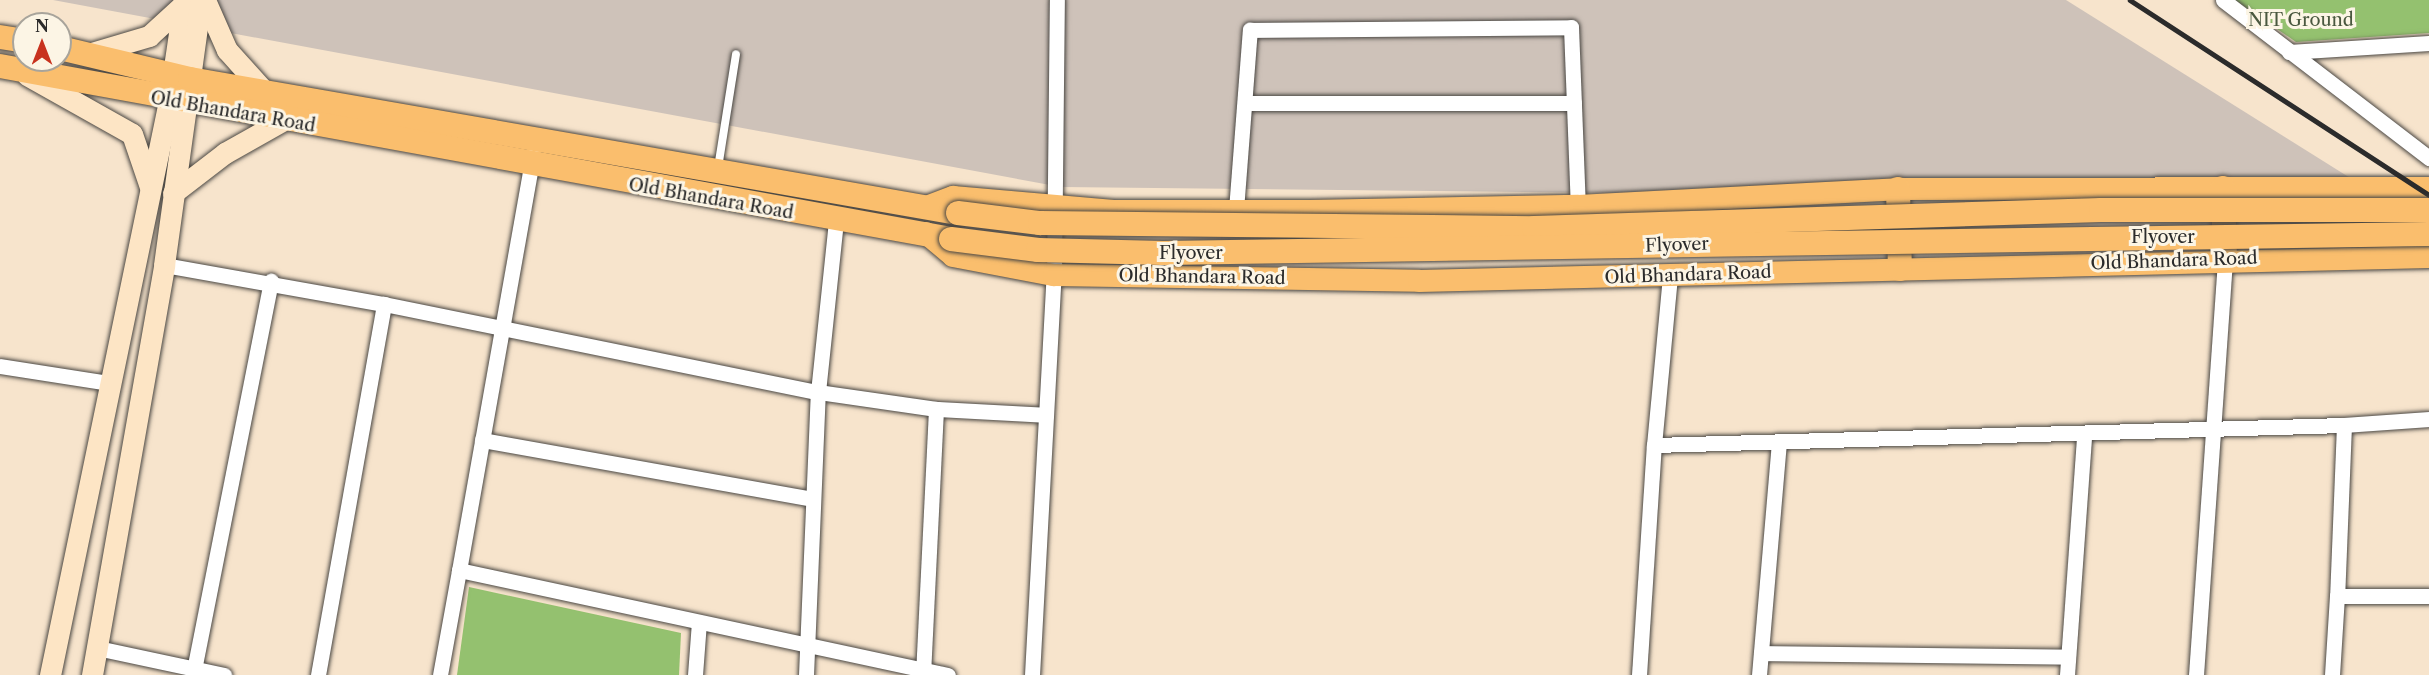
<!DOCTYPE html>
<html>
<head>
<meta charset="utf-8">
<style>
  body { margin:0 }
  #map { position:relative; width:2429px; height:675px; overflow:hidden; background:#f7e4cc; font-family:"Libre Caslon Text",serif }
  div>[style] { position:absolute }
  .industrial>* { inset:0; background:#cec2b9 }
  .green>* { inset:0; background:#94c16f }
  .roads { filter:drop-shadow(0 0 2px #4a4743) drop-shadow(0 0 2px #4a4743) }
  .service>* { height:8px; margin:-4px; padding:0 4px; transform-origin:4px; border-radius:4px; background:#fff }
  .minor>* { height:15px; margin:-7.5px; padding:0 7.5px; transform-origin:7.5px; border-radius:7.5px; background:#fff }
  .secondary>* { height:21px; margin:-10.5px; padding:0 10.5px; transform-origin:10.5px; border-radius:10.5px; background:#fde5c5 }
  .primary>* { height:22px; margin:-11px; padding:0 11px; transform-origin:11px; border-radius:11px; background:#fabe6d }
  .trunk>* { height:24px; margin:-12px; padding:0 12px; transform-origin:12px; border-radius:12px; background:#fabe6d }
  .rail>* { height:4.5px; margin:-2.25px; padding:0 2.25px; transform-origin:2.25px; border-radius:2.25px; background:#2b2b2b }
  .bridges { filter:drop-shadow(0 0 2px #4a4743) drop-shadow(0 0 2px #4a4743) }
  .trunk-bridge>* { height:24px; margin:-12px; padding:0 12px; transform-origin:12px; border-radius:12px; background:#fabe6d }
  span { translate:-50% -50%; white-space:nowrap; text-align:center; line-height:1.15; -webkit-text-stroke:6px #fcf5e5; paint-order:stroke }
  .park-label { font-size:18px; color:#4a583f }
  .street-label { font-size:18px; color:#2b2b2b }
  .north { position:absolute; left:12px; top:12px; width:60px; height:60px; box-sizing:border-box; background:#fcf5e5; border:2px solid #a8a49b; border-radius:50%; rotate:0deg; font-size:16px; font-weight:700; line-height:24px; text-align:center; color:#2b2b2b }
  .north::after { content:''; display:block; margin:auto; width:21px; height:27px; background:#c8321e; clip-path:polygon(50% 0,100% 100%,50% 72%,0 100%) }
</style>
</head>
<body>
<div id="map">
  <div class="industrial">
    <i style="clip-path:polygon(53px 0,2066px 0,2387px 201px,1061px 187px)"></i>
  </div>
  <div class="green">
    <i style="clip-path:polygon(2235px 0,2429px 0,2429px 33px,2296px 42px)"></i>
    <i style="clip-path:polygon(469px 587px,681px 633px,679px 675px,457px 675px)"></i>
  </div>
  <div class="roads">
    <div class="service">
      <i style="left:718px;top:168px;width:115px;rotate:-81deg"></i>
    </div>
    <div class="minor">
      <i style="left:2223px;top:0;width:260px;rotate:37.5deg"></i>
      <i style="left:2289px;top:52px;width:140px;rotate:-3.7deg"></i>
      <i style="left:1247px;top:103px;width:327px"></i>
      <i style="left:533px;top:155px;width:422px;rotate:100.1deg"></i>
      <i style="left:459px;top:570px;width:500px;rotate:12.12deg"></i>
      <i style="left:1236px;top:210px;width:181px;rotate:-85.6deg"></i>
      <i style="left:1250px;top:30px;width:321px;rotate:-0.5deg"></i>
      <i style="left:1571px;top:27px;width:179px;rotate:87.8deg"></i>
      <i style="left:164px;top:265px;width:223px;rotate:10.1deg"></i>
      <i style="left:1670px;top:276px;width:170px;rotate:95.4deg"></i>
      <i style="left:1654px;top:445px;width:690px;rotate:-1.66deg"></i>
      <i style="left:2344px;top:425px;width:171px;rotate:92.3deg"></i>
      <i style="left:2337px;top:596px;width:92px"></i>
      <i style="left:0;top:366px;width:110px;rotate:8.9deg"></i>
      <i style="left:936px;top:409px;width:110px;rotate:3.1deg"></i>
      <i style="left:2344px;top:425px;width:85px;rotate:-4deg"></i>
      <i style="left:482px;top:440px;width:335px;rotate:10.1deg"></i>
      <i style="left:97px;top:648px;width:130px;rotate:12deg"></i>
      <i style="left:1761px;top:653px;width:307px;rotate:0.7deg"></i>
      <i style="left:193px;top:675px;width:402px;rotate:-78.8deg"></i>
      <i style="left:318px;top:675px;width:377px;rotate:-79.9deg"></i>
      <i style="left:384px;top:304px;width:443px;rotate:11.5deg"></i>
      <i style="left:818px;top:392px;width:171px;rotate:-84deg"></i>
      <i style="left:440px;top:675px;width:107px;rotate:-79.7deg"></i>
      <i style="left:695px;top:675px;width:53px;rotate:-85.7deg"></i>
      <i style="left:806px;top:675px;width:283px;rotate:-87.6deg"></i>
      <i style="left:818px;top:392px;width:119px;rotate:8.2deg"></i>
      <i style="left:936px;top:409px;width:266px;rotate:92.8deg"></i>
      <i style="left:1032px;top:675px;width:401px;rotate:-86.9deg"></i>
      <i style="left:1054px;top:275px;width:275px;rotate:-89.4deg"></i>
      <i style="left:1639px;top:675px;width:230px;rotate:-86.3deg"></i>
      <i style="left:1759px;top:675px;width:234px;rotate:-85.1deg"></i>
      <i style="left:2067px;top:675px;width:241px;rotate:-85.9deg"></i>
      <i style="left:2196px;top:675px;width:417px;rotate:-86deg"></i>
      <i style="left:2332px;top:675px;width:79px;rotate:-86.4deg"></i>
    </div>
    <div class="secondary">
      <i style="left:205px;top:0;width:55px;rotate:66.3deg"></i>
      <i style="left:227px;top:50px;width:54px;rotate:48deg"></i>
      <i style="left:88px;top:54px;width:64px;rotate:-16.4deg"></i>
      <i style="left:149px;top:36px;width:47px;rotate:-42.4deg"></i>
      <i style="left:27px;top:75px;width:120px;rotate:29.3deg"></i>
      <i style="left:132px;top:134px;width:56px;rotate:71.2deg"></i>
      <i style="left:173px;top:193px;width:66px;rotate:-37.6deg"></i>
      <i style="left:225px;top:153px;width:65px;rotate:-29.3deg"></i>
      <i style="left:50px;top:675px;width:586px;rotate:-78.29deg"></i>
      <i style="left:169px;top:101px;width:102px;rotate:-81.6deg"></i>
      <i style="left:92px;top:675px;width:416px;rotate:-80deg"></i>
      <i style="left:164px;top:265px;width:268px;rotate:-82.1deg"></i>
    </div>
    <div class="primary">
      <i style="left:929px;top:206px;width:26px;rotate:-21deg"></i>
      <i style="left:953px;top:197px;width:161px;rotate:5deg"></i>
      <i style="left:1113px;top:211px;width:197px"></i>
      <i style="left:1310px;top:211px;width:268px;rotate:-1.1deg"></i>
      <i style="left:1578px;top:206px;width:320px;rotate:-3deg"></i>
      <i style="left:1898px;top:189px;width:531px;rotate:-0.11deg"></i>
      <i style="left:926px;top:233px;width:35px;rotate:40deg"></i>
      <i style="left:953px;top:256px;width:103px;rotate:10.7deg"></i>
      <i style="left:1054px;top:275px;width:365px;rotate:0.9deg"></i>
      <i style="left:1419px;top:281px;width:1010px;rotate:-1.36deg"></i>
    </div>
    <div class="trunk">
      <i style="left:0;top:37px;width:24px;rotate:9deg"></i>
      <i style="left:60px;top:48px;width:134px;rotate:13.4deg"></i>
      <i style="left:190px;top:79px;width:780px;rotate:9.9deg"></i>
      <i style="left:0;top:66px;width:967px;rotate:10.31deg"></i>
      <i style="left:2223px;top:188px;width:71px;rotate:88.4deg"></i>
      <i style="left:1898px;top:189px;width:80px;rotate:88.6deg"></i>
    </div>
  </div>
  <div class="rail">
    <i style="left:2130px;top:0;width:357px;rotate:33.1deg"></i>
  </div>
  <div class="bridges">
    <div class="trunk-bridge">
      <i style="left:958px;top:213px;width:83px;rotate:7deg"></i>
      <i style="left:1040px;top:223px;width:494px;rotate:0.6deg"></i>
      <i style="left:1534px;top:228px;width:567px;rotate:-1.82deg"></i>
      <i style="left:2101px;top:210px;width:328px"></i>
      <i style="left:951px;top:239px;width:88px;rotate:7.2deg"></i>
      <i style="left:1038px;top:250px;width:125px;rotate:1.4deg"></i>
      <i style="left:1163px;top:253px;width:1266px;rotate:-0.86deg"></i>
    </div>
  </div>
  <div class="park-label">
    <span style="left:2301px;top:20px">NIT Ground</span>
  </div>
  <div class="street-label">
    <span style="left:233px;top:112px;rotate:10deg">Old Bhandara Road</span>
    <span style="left:711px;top:199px;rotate:10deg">Old Bhandara Road</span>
    <span style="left:2163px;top:237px">Flyover</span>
    <span style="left:1677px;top:245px;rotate:-2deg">Flyover</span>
    <span style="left:1191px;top:253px">Flyover</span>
    <span style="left:2174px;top:261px;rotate:-2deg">Old Bhandara Road</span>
    <span style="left:1688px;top:275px;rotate:-2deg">Old Bhandara Road</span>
    <span style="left:1202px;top:277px;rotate:1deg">Old Bhandara Road</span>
  </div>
  <div class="north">N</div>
</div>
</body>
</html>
